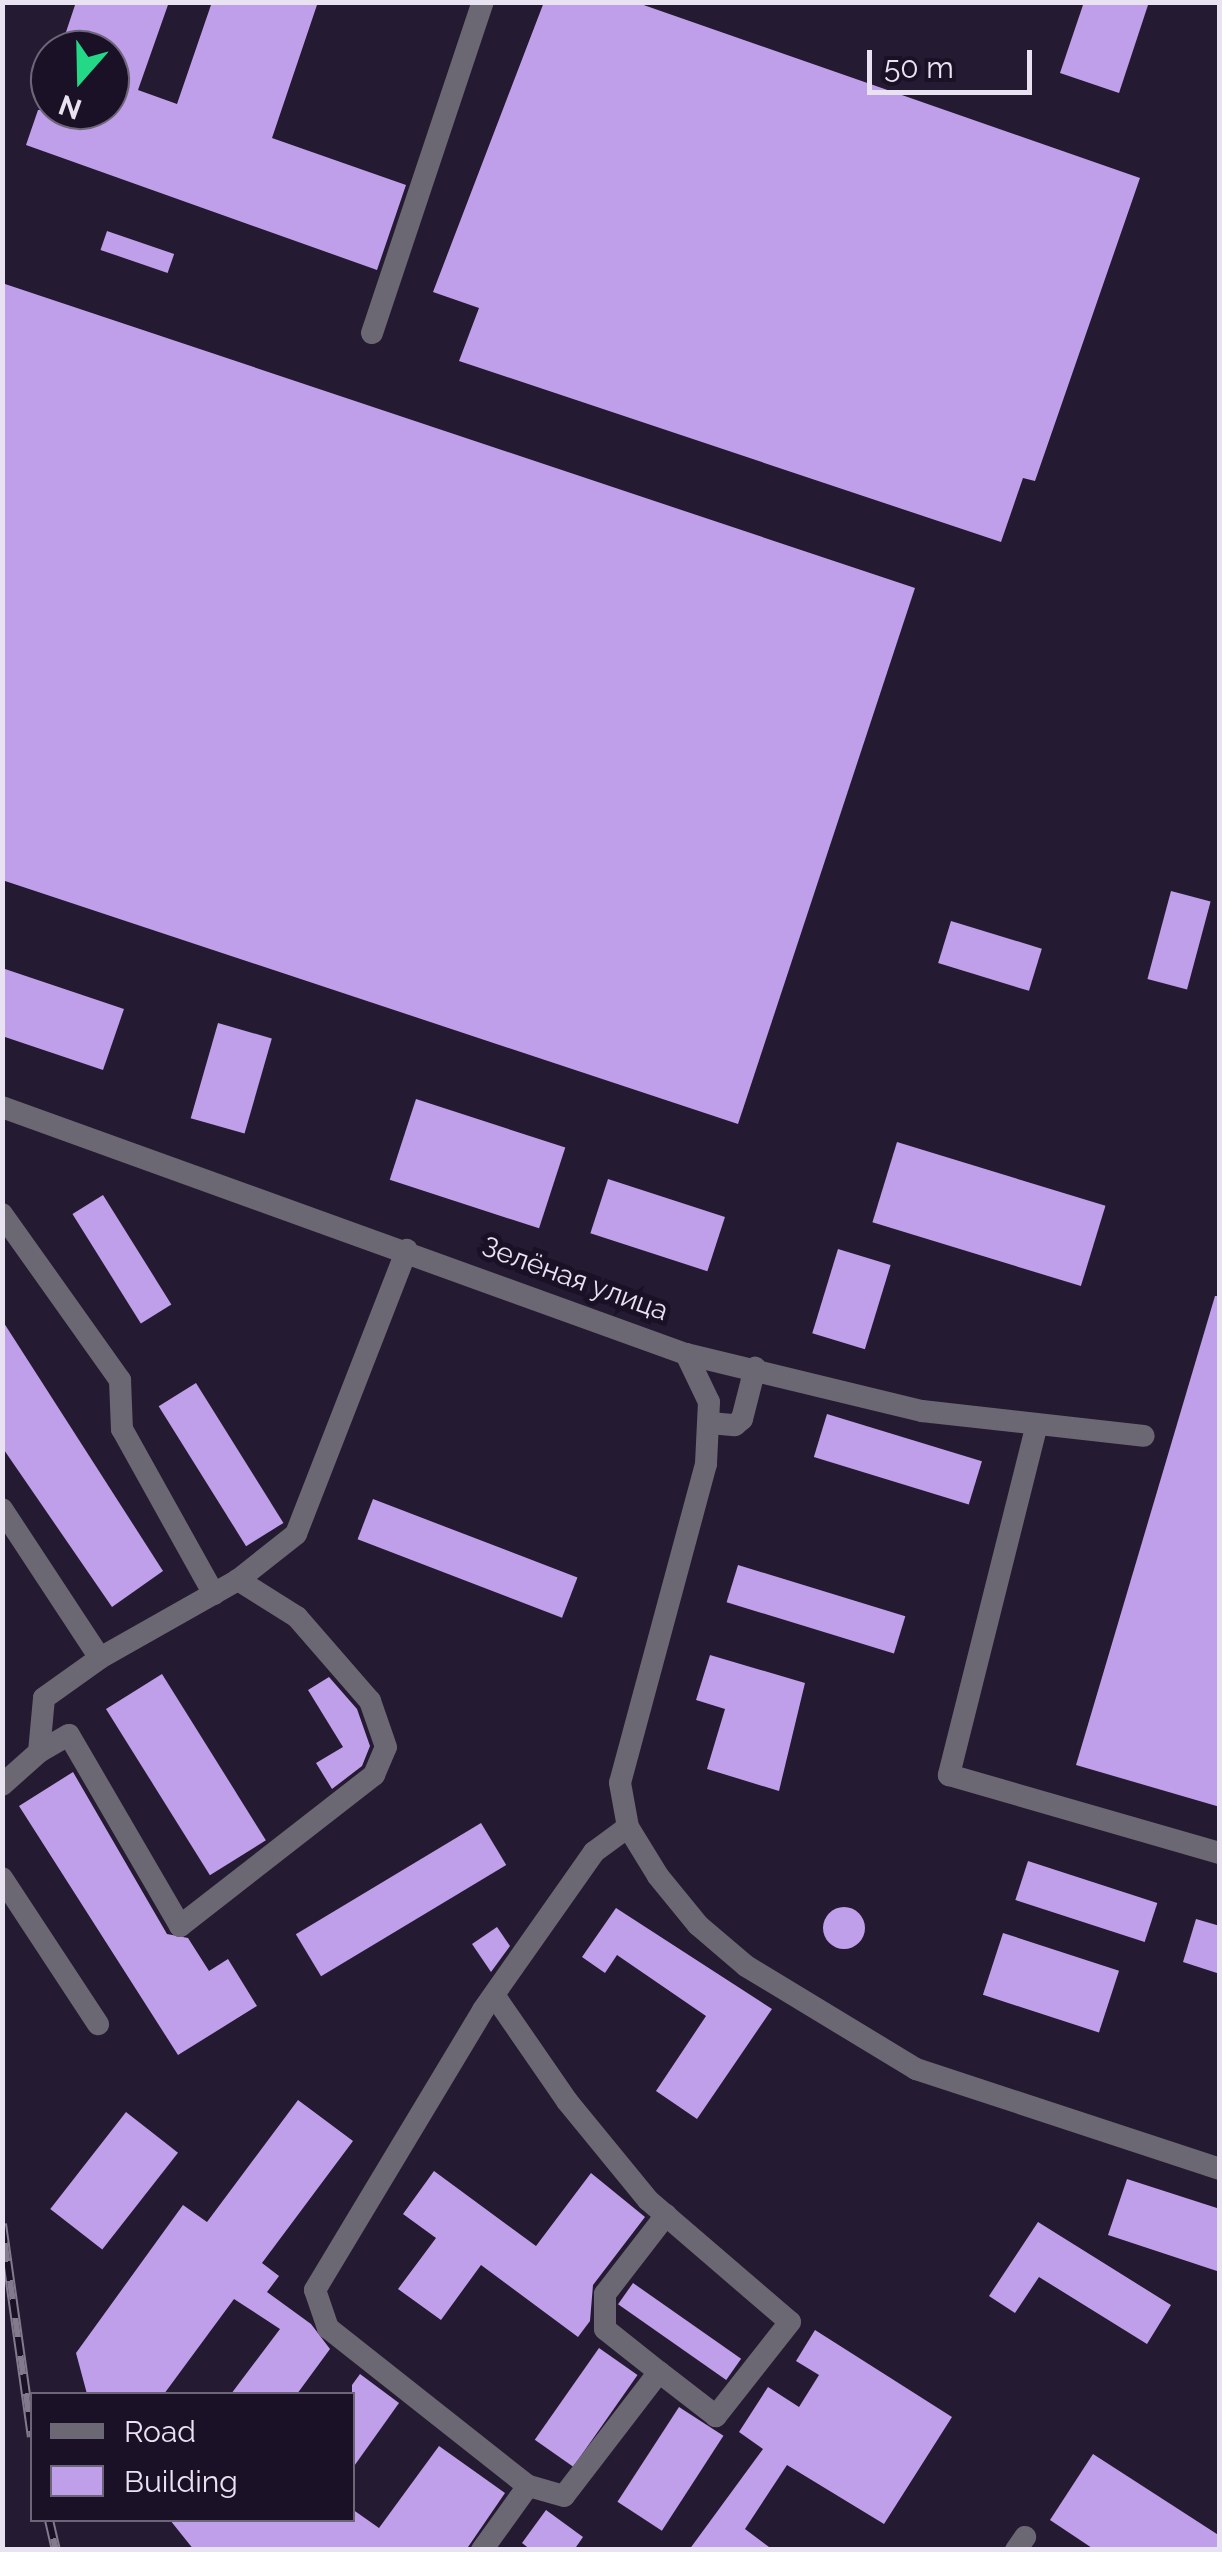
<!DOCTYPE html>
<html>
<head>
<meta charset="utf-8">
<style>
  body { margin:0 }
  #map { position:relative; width:1222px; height:2552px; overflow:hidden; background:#241a31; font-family:Raleway,sans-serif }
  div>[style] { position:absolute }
  .building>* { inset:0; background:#bf9fea; transform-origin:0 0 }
  .round { border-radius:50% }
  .minor>* { height:22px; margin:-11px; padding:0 11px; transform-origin:11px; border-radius:11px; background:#6b6773 }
  .rail>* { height:10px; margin-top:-5px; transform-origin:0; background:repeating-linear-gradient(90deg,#1b1127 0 19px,#837a8e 0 38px); box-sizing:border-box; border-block:2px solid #837a8e }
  span { translate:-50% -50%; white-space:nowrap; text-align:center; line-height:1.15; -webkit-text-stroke:10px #1b1127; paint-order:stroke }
  .street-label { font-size:28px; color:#e8e2f1 }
  .frame { position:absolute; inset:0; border:5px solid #e8e2f1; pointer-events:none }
  .legend { position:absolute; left:30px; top:2392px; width:325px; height:130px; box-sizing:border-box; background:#1b1127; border:2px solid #6d6578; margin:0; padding:12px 18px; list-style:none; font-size:30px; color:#e8e2f1 }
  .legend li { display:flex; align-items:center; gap:20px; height:50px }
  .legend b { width:50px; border:2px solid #6d6578 }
  .north { position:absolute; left:30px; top:30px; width:100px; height:100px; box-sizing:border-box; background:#1b1127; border:2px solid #6d6578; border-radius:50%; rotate:200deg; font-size:28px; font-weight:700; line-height:40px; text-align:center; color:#e8e2f1 }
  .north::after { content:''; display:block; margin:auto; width:35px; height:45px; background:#23d886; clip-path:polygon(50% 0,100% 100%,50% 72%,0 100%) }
  .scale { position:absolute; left:867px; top:50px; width:165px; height:45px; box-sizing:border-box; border:5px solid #e8e2f1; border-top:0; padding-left:12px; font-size:30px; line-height:35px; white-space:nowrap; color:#e8e2f1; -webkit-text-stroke:8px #1b1127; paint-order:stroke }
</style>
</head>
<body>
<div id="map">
  <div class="building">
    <i style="clip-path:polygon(76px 2px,169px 2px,138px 90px,177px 104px,212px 2px,318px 2px,272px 138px,406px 185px,377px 270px,26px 145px,38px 110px,110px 110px,110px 50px,60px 50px)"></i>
    <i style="clip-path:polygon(544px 2px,635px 2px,1140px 178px,1035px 481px,1023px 478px,1001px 542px,459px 361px,479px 308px,433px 292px)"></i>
    <i style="clip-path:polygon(1084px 2px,1149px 2px,1119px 93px,1060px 73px)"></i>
    <i style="left:107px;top:231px;width:71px;height:20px;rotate:19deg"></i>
    <i style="clip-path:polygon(2px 283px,915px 588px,738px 1124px,2px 880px)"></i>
    <i style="left:1171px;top:891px;width:41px;height:91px;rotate:15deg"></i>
    <i style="left:951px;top:921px;width:95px;height:44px;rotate:17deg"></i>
    <i style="clip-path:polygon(2px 968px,124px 1009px,103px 1070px,2px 1036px)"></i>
    <i style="left:218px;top:1023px;width:56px;height:99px;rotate:16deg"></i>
    <i style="left:416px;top:1099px;width:157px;height:85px;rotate:18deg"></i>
    <i style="left:897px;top:1142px;width:218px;height:84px;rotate:17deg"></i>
    <i style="left:608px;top:1179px;width:123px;height:57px;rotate:18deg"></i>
    <i style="left:103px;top:1195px;width:129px;height:36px;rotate:58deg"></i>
    <i style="left:838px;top:1249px;width:55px;height:88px;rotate:17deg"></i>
    <i style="clip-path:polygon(1215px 1296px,1220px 1296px,1220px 1807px,1076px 1765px)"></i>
    <i style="clip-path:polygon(2px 1320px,163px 1571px,112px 1607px,2px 1447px)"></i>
    <i style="left:196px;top:1383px;width:165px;height:44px;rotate:58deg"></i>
    <i style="left:827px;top:1414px;width:162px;height:45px;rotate:17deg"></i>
    <i style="left:373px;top:1499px;width:219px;height:43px;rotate:21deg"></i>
    <i style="left:738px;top:1565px;width:175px;height:39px;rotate:17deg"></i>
    <i style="clip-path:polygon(710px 1655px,805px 1683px,779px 1791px,707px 1769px,725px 1709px,696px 1700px)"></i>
    <i style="left:162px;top:1674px;width:196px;height:66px;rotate:58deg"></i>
    <i style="clip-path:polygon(329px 1677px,357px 1709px,370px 1746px,362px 1766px,332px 1789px,316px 1763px,343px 1747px,308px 1690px)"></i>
    <i style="clip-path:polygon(73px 1772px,167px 1934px,188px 1938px,209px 1971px,228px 1959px,257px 2006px,178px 2055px,19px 1806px)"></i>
    <i style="left:481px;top:1823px;width:49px;height:216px;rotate:59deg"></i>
    <i style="left:1028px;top:1861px;width:136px;height:41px;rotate:18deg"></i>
    <i class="round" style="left:823px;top:1907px;width:42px;height:42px"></i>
    <i style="clip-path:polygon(616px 1908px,772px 2009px,697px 2119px,656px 2091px,706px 2016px,617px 1955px,605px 1973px,582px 1957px)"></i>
    <i style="clip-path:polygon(1196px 1919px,1220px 1926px,1220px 1974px,1183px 1962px)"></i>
    <i style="clip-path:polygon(497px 1927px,510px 1946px,491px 1972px,472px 1944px)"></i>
    <i style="left:1003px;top:1933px;width:122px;height:65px;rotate:18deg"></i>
    <i style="clip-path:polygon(298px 2100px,353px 2141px,262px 2263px,279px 2276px,267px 2292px,311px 2324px,330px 2349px,297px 2394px,231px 2394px,280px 2329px,234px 2299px,164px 2394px,87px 2394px,76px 2353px,183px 2205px,207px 2222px)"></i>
    <i style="left:126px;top:2112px;width:66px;height:123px;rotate:38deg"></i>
    <i style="clip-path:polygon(434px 2171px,536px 2246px,591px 2173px,645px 2217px,593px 2285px,590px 2321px,578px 2337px,481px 2265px,441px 2320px,398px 2289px,436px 2238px,403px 2214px)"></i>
    <i style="clip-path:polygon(1127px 2179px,1220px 2209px,1220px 2272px,1108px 2235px)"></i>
    <i style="clip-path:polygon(1038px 2222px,1171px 2305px,1147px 2344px,1039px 2277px,1015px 2313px,989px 2296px)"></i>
    <i style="left:633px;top:2283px;width:132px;height:26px;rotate:35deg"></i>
    <i style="clip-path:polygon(815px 2330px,952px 2417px,884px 2524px,787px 2465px,745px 2529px,773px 2550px,689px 2550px,763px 2449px,739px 2432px,768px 2387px,799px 2407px,819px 2375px,796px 2361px)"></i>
    <i style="left:599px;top:2348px;width:47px;height:112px;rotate:35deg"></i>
    <i style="clip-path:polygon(360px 2374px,399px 2403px,352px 2469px,352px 2385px)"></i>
    <i style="left:679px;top:2407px;width:53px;height:113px;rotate:33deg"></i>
    <i style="clip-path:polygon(439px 2446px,505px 2493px,466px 2550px,194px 2550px,170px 2520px,352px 2520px,352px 2509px,379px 2528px)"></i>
    <i style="clip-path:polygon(1093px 2454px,1220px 2536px,1220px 2550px,1095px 2550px,1050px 2520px)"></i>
    <i style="clip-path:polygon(546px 2510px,583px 2537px,574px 2550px,531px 2550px,522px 2543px)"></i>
  </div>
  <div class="minor">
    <i style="left:372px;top:333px;width:349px;rotate:-71.5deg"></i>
    <i style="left:2px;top:1107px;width:727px;rotate:19.86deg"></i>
    <i style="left:686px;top:1354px;width:243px;rotate:13.6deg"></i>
    <i style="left:922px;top:1411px;width:223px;rotate:6.4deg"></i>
    <i style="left:2px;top:1214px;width:204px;rotate:54.6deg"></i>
    <i style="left:120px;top:1380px;width:49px;rotate:87.7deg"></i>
    <i style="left:122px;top:1429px;width:189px;rotate:60.9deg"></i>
    <i style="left:686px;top:1354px;width:53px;rotate:64.4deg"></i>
    <i style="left:709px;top:1402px;width:62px;rotate:92.8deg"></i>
    <i style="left:706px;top:1464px;width:330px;rotate:105.1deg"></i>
    <i style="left:620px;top:1783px;width:45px;rotate:79.7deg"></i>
    <i style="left:628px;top:1827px;width:57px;rotate:58.5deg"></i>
    <i style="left:658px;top:1876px;width:63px;rotate:50.8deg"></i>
    <i style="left:698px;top:1925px;width:63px;rotate:40.5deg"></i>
    <i style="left:746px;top:1966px;width:199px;rotate:31.2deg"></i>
    <i style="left:916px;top:2069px;width:320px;rotate:18.2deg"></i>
    <i style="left:710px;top:1423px;width:25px;rotate:5deg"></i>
    <i style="left:735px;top:1425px;width:9px;rotate:-41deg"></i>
    <i style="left:742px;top:1419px;width:53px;rotate:-75.7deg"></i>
    <i style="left:1036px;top:1428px;width:358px;rotate:104.1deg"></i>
    <i style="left:949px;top:1775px;width:282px;rotate:16.1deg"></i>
    <i style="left:2px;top:1509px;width:178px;rotate:56.7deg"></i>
    <i style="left:39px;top:1752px;width:34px;rotate:-30deg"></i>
    <i style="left:69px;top:1735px;width:221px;rotate:59.8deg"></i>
    <i style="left:180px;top:1926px;width:246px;rotate:-37.9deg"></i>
    <i style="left:374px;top:1775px;width:30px;rotate:-67deg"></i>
    <i style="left:386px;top:1747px;width:49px;rotate:-109.2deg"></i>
    <i style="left:370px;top:1701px;width:111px;rotate:-131deg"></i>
    <i style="left:297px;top:1617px;width:70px;rotate:-147.9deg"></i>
    <i style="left:2px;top:1785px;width:50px;rotate:-41.7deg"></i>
    <i style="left:39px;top:1752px;width:54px;rotate:-84.7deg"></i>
    <i style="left:44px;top:1698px;width:69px;rotate:-35.5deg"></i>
    <i style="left:100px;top:1658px;width:159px;rotate:-29.5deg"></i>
    <i style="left:238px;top:1580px;width:74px;rotate:-38.4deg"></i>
    <i style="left:296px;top:1534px;width:305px;rotate:-68.7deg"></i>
    <i style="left:2px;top:1878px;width:175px;rotate:56.7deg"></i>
    <i style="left:494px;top:1995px;width:129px;rotate:55.4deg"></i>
    <i style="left:567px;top:2101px;width:128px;rotate:50.7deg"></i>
    <i style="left:648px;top:2200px;width:187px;rotate:40.7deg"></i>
    <i style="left:790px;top:2322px;width:120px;rotate:128.2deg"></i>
    <i style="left:716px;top:2416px;width:72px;rotate:-142.3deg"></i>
    <i style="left:659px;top:2372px;width:156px;rotate:127.5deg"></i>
    <i style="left:564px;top:2496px;width:37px;rotate:-164deg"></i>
    <i style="left:659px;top:2372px;width:69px;rotate:-141.5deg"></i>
    <i style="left:605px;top:2329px;width:35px;rotate:-90deg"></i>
    <i style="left:605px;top:2294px;width:100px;rotate:-52.3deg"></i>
    <i style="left:482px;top:2550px;width:79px;rotate:-54.3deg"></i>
    <i style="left:528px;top:2486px;width:255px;rotate:-141.7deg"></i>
    <i style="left:328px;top:2328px;width:40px;rotate:-108.9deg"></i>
    <i style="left:315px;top:2290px;width:327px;rotate:-59deg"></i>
    <i style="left:483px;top:2010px;width:193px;rotate:-54.9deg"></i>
    <i style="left:594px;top:1852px;width:42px;rotate:-36.3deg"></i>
    <i style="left:1016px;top:2550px;width:16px;rotate:-55deg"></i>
  </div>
  <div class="rail">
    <i style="left:2px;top:2224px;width:215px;rotate:82deg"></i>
    <i style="left:49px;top:2520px;width:31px;rotate:77deg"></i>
  </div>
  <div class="street-label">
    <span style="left:575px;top:1279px;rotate:20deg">Зелёная улица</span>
  </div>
  <div class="frame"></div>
  <ul class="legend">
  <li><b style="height:12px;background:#6b6773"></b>Road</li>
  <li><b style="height:28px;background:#bf9fea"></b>Building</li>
  </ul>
  <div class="north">N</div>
  <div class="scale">50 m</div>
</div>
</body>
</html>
